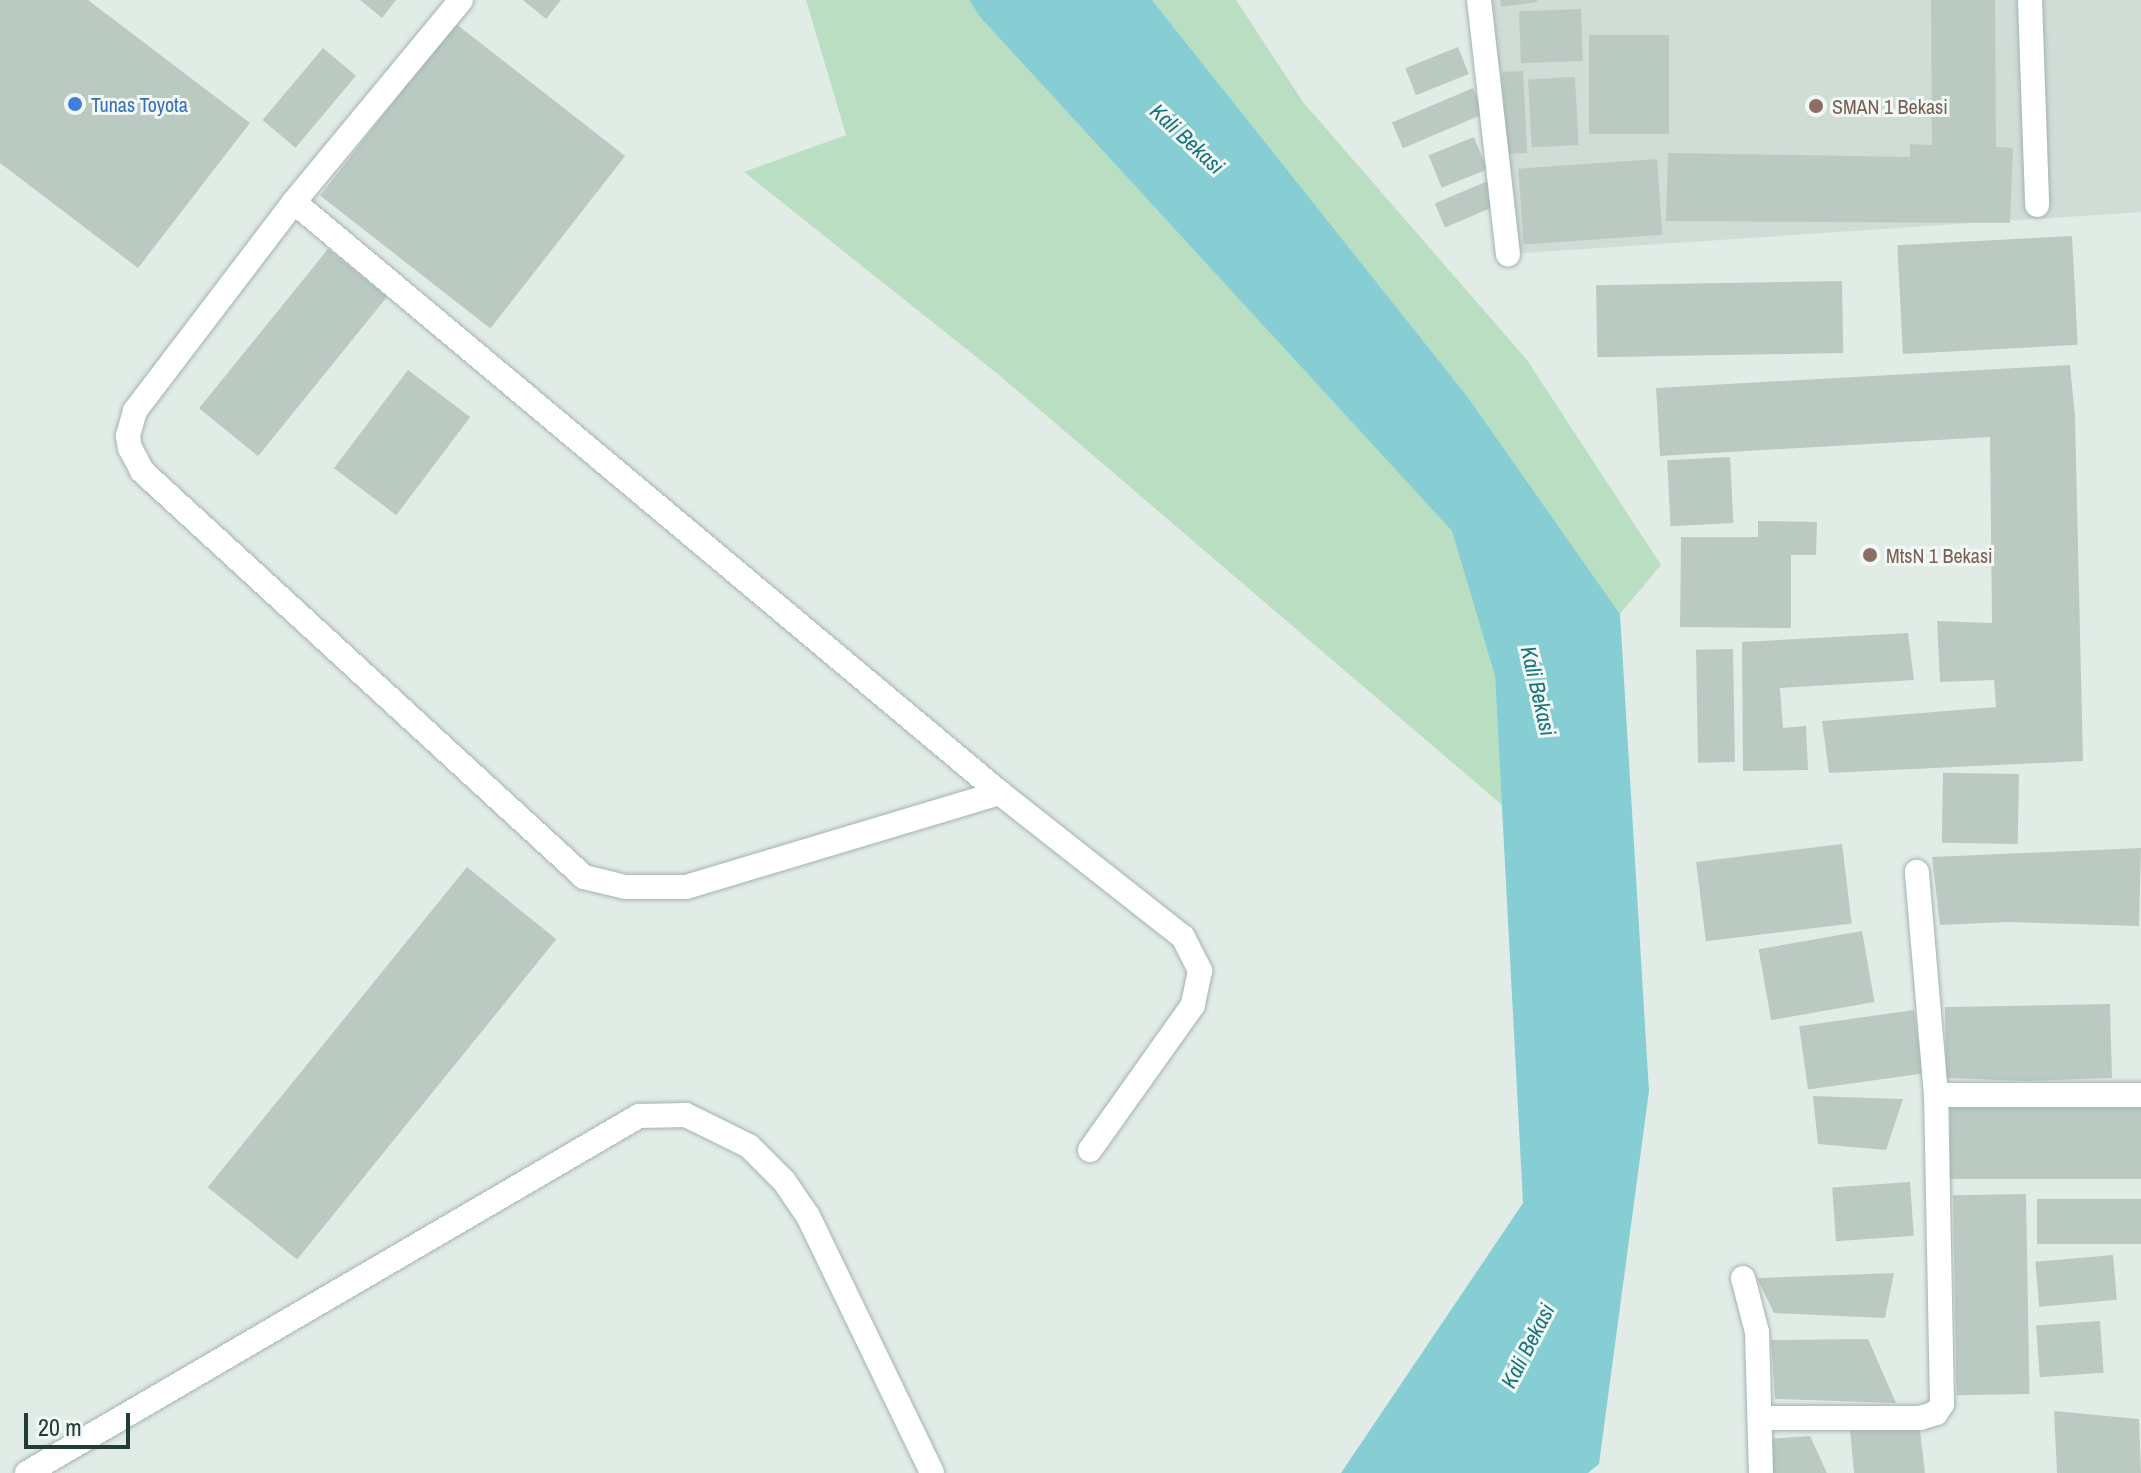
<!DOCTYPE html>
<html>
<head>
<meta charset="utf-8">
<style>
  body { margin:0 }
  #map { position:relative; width:2141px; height:1473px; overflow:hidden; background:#e2ece7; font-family:"Archivo Narrow",sans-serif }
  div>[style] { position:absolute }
  .built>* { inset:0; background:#d0dcd6 }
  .green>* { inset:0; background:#badec1 }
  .water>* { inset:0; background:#87ced4 }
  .building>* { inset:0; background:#bacac2; transform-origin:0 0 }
  .roads { filter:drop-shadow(0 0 2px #a4b4ae) drop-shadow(0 0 2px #a4b4ae) }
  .minor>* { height:24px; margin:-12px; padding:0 12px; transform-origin:12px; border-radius:12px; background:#fff }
  .dots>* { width:22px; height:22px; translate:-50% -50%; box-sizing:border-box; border:4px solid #f2f9f5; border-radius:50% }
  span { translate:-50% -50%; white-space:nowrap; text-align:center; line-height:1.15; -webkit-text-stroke:6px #f2f9f5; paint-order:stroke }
  .shop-label { font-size:20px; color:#366cbe }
  .left { translate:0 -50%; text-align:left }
  .education-label { font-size:20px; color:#785e54 }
  .water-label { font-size:22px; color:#19737c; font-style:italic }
  .scale { position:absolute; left:24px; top:1413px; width:106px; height:36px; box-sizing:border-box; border:4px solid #213e34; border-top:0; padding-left:10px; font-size:24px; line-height:28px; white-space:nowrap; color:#213e34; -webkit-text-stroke:6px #f2f9f5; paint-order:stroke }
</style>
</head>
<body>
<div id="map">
  <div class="built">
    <i style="clip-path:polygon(1479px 0,2141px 0,2141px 212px,1508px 254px)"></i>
  </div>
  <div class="green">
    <i style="clip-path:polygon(806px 0,969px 0,980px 17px,1452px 530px,1495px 675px,1502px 805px,999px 375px,744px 172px,846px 135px)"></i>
    <i style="clip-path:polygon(1152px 0,1236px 0,1303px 102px,1527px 360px,1661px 565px,1620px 614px,1467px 396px)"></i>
  </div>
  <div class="water">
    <i style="clip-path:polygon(969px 0,1152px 0,1467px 396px,1620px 614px,1649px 1091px,1599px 1464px,1588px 1473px,1341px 1473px,1523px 1203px,1495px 676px,1452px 531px,980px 17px)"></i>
  </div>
  <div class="building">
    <i style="clip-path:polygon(0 0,88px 0,250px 123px,138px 268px,0 163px)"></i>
    <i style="clip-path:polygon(360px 0,396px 0,382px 18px)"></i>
    <i style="clip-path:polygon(523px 0,561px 0,546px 19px)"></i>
    <i style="clip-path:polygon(1500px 0,1537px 0,1537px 2px,1501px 7px)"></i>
    <i style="clip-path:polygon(1931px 0,1995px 0,1996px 147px,2013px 148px,2010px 223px,1666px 221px,1668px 153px,1910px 157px,1910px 144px,1932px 145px)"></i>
    <i style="left:1581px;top:9px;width:52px;height:62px;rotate:88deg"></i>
    <i style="left:455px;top:23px;width:216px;height:219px;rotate:38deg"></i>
    <i style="left:1589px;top:35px;width:80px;height:99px"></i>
    <i style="left:1458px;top:47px;width:29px;height:57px;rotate:68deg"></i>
    <i style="left:323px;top:48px;width:43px;height:94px;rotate:40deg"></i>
    <i style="left:1523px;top:71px;width:82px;height:21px;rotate:87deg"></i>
    <i style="left:1575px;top:77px;width:68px;height:47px;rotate:87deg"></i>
    <i style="left:1473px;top:88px;width:28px;height:88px;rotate:67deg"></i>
    <i style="left:1474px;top:137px;width:35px;height:49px;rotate:68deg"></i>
    <i style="left:1657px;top:159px;width:76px;height:139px;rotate:86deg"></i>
    <i style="left:1490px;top:180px;width:26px;height:60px;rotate:67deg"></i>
    <i style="left:2072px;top:236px;width:109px;height:175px;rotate:87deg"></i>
    <i style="left:328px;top:249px;width:76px;height:205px;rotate:39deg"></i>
    <i style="left:1842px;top:281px;width:72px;height:246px;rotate:89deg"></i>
    <i style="clip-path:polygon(2070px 365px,2075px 417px,2083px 761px,1829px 773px,1822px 721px,1996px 707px,1994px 680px,1940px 682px,1937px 621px,1992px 623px,1990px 437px,1660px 456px,1656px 388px)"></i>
    <i style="left:408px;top:370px;width:78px;height:123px;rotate:37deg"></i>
    <i style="left:1730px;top:457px;width:66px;height:63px;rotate:87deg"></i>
    <i style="clip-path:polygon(1758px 521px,1817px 522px,1816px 555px,1791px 555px,1791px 628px,1680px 627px,1681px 537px,1758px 537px)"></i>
    <i style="clip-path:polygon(1908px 633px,1914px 680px,1780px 688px,1783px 728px,1806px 726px,1808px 770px,1743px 771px,1742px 642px)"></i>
    <i style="left:1733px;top:649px;width:113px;height:37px;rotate:89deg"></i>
    <i style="left:2019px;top:774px;width:70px;height:76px;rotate:91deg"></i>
    <i style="left:1842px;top:844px;width:80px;height:147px;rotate:83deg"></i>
    <i style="clip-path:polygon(2141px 848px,2139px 926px,2008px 922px,1940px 925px,1932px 857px)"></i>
    <i style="left:467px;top:867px;width:115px;height:412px;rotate:39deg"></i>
    <i style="left:1862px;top:931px;width:72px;height:105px;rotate:80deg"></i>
    <i style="clip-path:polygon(2110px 1004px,2112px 1078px,2024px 1081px,1946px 1078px,1945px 1007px)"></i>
    <i style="left:1914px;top:1010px;width:64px;height:116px;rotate:82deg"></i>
    <i style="clip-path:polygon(1813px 1096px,1903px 1099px,1886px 1150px,1818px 1144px)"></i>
    <i style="left:2141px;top:1105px;width:74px;height:191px;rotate:90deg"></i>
    <i style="left:1910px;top:1182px;width:54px;height:78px;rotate:86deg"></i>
    <i style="left:2026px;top:1194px;width:200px;height:73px;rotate:89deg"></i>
    <i style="left:2141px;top:1199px;width:45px;height:104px;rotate:90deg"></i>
    <i style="left:2113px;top:1255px;width:45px;height:78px;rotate:85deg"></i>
    <i style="clip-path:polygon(1894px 1273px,1885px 1318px,1774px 1313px,1757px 1278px)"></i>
    <i style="left:2100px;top:1321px;width:52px;height:64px;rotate:86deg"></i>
    <i style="clip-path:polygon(1868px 1339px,1896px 1403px,1775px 1399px,1771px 1340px)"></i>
    <i style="clip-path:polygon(2054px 1411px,2139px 1419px,2141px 1473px,2057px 1473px)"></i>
    <i style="clip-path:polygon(1919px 1422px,1925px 1473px,1854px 1473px,1850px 1429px)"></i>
    <i style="clip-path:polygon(1810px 1436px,1827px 1473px,1768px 1473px,1769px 1439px)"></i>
  </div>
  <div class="roads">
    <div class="minor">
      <i style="left:461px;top:0;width:262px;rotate:129.6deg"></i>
      <i style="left:294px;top:202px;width:263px;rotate:127.3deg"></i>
      <i style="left:135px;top:411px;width:26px;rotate:106deg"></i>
      <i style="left:128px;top:436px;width:12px;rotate:81deg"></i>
      <i style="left:130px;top:448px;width:26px;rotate:62deg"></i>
      <i style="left:142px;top:471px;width:600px;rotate:42.57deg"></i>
      <i style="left:584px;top:877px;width:42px;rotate:13.7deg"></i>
      <i style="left:625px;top:887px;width:61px"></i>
      <i style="left:686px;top:887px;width:328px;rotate:-16.7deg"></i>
      <i style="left:1479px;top:0;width:256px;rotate:83.5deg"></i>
      <i style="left:2030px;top:0;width:205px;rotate:88deg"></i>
      <i style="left:294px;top:202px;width:921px;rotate:39.93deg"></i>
      <i style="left:1000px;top:793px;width:233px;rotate:38.2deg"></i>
      <i style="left:1183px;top:937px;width:38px;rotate:63deg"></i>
      <i style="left:1200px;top:971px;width:35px;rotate:102deg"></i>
      <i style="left:1193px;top:1005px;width:178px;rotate:125.4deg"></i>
      <i style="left:1936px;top:1095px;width:205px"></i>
      <i style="left:1743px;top:1278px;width:56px;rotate:75.5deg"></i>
      <i style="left:1757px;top:1332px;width:141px;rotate:88.4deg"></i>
      <i style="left:1762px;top:1418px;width:158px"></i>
      <i style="left:1920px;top:1418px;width:17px;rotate:-17deg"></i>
      <i style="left:1936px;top:1413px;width:11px;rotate:-56deg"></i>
      <i style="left:1942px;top:1404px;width:309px;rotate:-91.1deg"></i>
      <i style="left:1936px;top:1095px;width:224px;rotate:-94.9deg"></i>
      <i style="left:27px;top:1473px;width:709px;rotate:-30.26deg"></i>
      <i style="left:639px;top:1116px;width:47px;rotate:-1.2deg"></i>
      <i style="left:686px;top:1115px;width:70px;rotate:26.2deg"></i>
      <i style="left:749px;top:1146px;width:49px;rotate:45deg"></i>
      <i style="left:784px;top:1181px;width:42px;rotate:55.6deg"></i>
      <i style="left:808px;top:1216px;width:285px;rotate:64.2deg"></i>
    </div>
  </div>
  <div class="dots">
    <i style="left:75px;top:104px;background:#3f7fe0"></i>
    <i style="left:1816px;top:106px;background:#8d6e63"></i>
    <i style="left:1870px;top:555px;background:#8d6e63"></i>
  </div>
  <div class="shop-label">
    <span class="left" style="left:91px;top:104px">Tunas Toyota</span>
  </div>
  <div class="education-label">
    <span class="left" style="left:1832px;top:106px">SMAN 1 Bekasi</span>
    <span class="left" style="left:1886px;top:555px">MtsN 1 Bekasi</span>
  </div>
  <div class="water-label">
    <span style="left:1187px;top:139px;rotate:43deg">Kali Bekasi</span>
    <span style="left:1538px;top:691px;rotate:77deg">Kali Bekasi</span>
    <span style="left:1528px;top:1346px;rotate:-63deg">Kali Bekasi</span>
  </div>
  <div class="scale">20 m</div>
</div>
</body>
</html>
